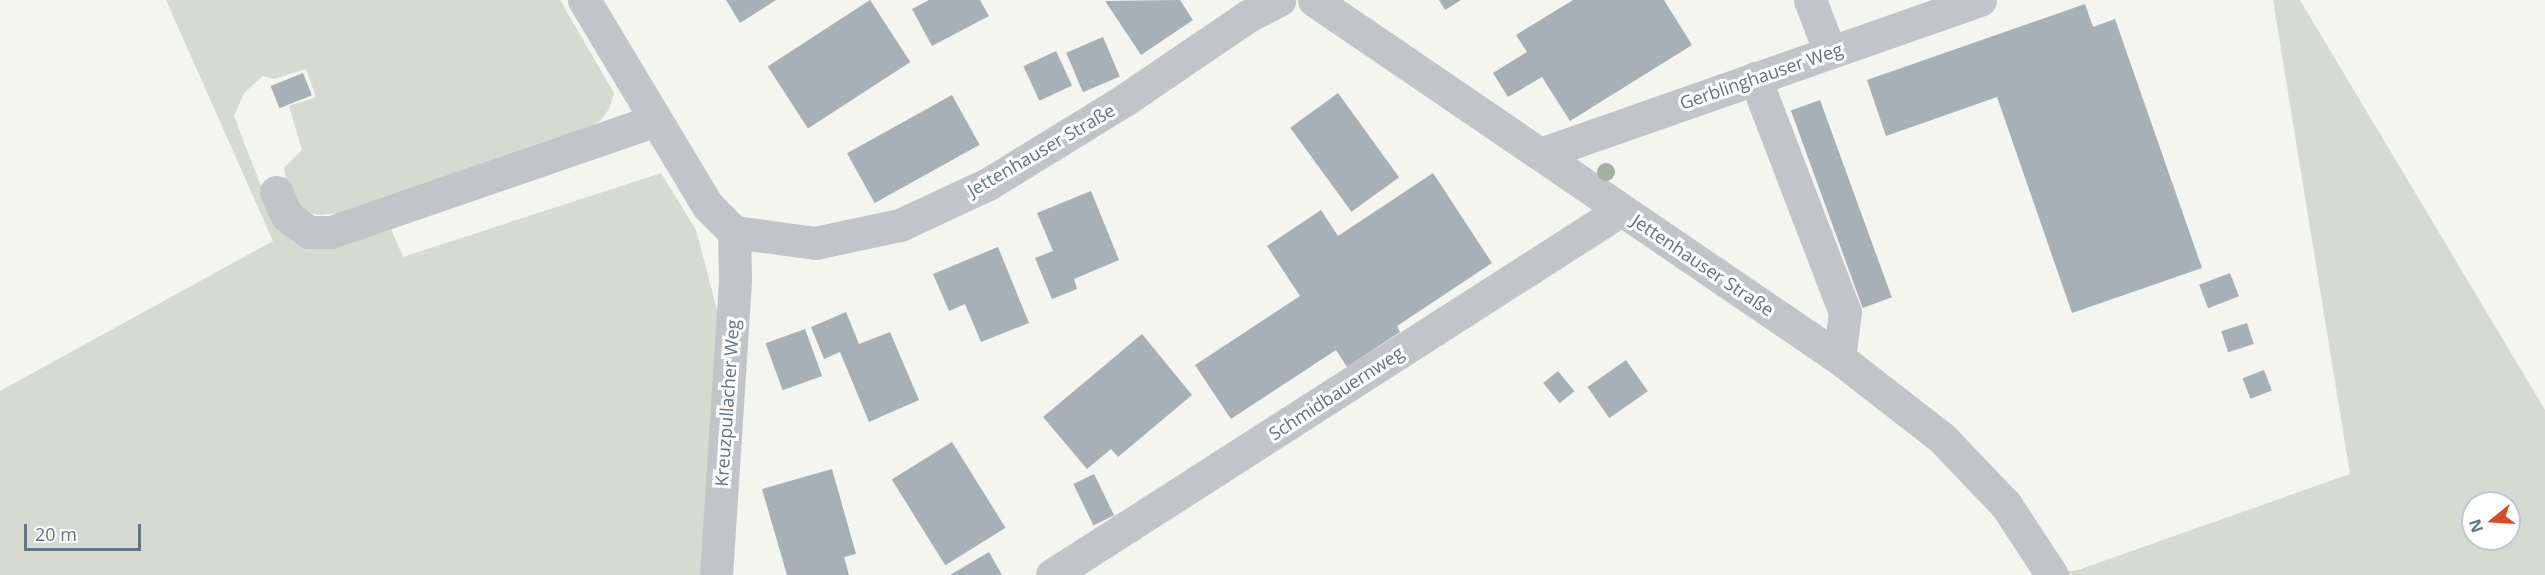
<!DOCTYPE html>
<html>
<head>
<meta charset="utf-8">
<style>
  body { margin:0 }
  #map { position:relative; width:2545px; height:575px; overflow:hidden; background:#f4f4f0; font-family:"Open Sans",sans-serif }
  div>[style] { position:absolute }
  .green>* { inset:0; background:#d5dbd1 }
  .building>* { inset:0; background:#a7b0b5; transform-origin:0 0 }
  .minor>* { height:33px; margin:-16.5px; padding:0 16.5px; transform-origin:16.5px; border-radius:16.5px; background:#c1c5c8 }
  .trees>* { width:18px; height:18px; margin:-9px; border-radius:50%; background:#a6b0a2 }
  span { translate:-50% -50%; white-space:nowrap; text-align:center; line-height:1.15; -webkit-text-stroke:6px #fff; paint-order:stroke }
  .street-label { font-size:18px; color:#637581 }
  .north { position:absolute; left:2461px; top:491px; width:60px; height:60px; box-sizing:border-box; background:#fff; border:2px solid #c1c8cd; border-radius:50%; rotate:252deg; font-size:16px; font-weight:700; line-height:24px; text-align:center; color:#637581 }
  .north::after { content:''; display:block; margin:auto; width:21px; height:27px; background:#df4825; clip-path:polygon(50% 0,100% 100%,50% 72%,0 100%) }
  .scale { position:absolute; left:24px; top:524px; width:117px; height:27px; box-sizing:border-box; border:3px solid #637581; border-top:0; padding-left:8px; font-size:18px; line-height:21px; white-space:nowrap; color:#637581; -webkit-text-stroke:4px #fff; paint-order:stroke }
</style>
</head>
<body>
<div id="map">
  <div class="green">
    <i style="clip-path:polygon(166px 0,560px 0,614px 93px,609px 109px,600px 121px,574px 135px,344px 213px,319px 215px,301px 210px,287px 186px,284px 168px,302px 150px,289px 106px,316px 97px,306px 69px,274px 79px,263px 76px,244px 93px,234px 116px,274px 220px,388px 222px,403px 257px,661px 173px,696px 230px,719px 317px,705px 575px,0 575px,0 391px,273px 241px)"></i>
    <i style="clip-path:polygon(evenodd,2273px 0,2300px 0,2545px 410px,2545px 575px,2039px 575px,2078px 570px,2350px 474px,2273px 0,2473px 503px,2509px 503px,2509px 539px,2473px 539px,2473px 503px)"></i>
  </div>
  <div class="building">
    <i style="clip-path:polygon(726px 0,776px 0,740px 23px)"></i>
    <i style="left:870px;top:0;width:74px;height:122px;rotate:57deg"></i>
    <i style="clip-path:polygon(929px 0,980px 0,989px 16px,932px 46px,912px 9px)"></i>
    <i style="clip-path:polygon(1180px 0,1193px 20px,1141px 55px,1105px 1px)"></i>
    <i style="clip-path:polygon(1439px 0,1461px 0,1445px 10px)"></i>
    <i style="clip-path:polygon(1573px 0,1664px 0,1692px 45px,1570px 121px,1542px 77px,1508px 97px,1493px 73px,1527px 52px,1516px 35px)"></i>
    <i style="clip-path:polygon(2085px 4px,2093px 27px,2115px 19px,2202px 268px,2072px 313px,1997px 97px,1886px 136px,1867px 80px)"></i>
    <i style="left:1103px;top:37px;width:43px;height:40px;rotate:67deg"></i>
    <i style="left:1056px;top:51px;width:38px;height:36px;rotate:65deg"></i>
    <i style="left:303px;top:73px;width:24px;height:35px;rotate:68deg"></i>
    <i style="left:1338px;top:93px;width:104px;height:59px;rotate:54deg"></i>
    <i style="left:952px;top:95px;width:57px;height:120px;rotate:61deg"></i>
    <i style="left:1820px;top:100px;width:210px;height:31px;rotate:70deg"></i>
    <i style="clip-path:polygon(1433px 173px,1492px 263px,1397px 326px,1400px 332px,1347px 367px,1336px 350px,1231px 419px,1195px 365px,1300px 296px,1267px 246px,1321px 210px,1338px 236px)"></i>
    <i style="clip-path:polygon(1091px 191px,1119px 260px,1074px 279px,1077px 289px,1052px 299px,1035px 258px,1053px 251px,1037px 213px)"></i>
    <i style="clip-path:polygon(998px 247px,1029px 323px,981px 342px,965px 304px,949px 311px,933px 274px)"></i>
    <i style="left:2230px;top:273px;width:25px;height:33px;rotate:69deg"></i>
    <i style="clip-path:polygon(846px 312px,859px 344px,890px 332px,919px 400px,869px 422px,840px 352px,824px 359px,811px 327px)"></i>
    <i style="left:2247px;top:323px;width:22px;height:27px;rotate:72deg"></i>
    <i style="left:805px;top:329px;width:50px;height:42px;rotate:70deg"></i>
    <i style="clip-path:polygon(1142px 334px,1192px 395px,1118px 457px,1111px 449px,1087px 469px,1043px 417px)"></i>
    <i style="left:1626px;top:360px;width:38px;height:47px;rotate:55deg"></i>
    <i style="left:2264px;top:370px;width:22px;height:23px;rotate:69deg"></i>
    <i style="left:1558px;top:371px;width:26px;height:19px;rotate:51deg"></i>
    <i style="left:952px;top:442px;width:101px;height:71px;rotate:58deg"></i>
    <i style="clip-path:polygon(832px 469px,856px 554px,844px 557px,849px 575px,787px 575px,762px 489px)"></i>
    <i style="left:1094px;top:474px;width:46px;height:23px;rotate:64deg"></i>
    <i style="clip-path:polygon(989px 552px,1002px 575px,950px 575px)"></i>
  </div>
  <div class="minor">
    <i style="left:584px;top:0;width:240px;rotate:59deg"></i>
    <i style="left:708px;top:206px;width:37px;rotate:45deg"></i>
    <i style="left:734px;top:232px;width:82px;rotate:7.7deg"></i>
    <i style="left:815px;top:243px;width:87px;rotate:-12deg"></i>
    <i style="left:900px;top:225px;width:97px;rotate:-25deg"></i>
    <i style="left:988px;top:184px;width:158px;rotate:-31.6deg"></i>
    <i style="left:1123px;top:101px;width:151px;rotate:-34.2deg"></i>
    <i style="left:1248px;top:16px;width:35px;rotate:-27deg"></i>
    <i style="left:1314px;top:0;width:635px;rotate:34.29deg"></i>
    <i style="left:1839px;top:358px;width:130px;rotate:37.8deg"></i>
    <i style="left:1942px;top:438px;width:93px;rotate:46.3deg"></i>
    <i style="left:2006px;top:505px;width:84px;rotate:56.7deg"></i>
    <i style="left:1810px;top:0;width:56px;rotate:69deg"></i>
    <i style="left:1755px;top:78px;width:251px;rotate:69deg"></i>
    <i style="left:1845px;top:312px;width:46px;rotate:97.4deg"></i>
    <i style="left:1543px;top:153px;width:463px;rotate:-19.3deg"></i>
    <i style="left:276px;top:192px;width:26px;rotate:65deg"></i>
    <i style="left:287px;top:216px;width:27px;rotate:36deg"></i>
    <i style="left:309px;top:232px;width:22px"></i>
    <i style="left:331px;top:232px;width:342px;rotate:-19deg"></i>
    <i style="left:716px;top:575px;width:297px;rotate:-86.3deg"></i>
    <i style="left:735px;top:279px;width:47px;rotate:-91.2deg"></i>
    <i style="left:1052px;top:575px;width:676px;rotate:-32.68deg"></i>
  </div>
  <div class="trees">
    <i style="left:1606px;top:172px"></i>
  </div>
  <div class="street-label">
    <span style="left:1761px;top:76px;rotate:-19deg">Gerblinghauser Weg</span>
    <span style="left:1041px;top:150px;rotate:-30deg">Jettenhauser Straße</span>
    <span style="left:1703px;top:265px;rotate:34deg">Jettenhauser Straße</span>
    <span style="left:1336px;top:393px;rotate:-33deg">Schmidbauernweg</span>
    <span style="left:727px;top:403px;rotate:-86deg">Kreuzpullacher Weg</span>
  </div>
  <div class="north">N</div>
  <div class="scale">20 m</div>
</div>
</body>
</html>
